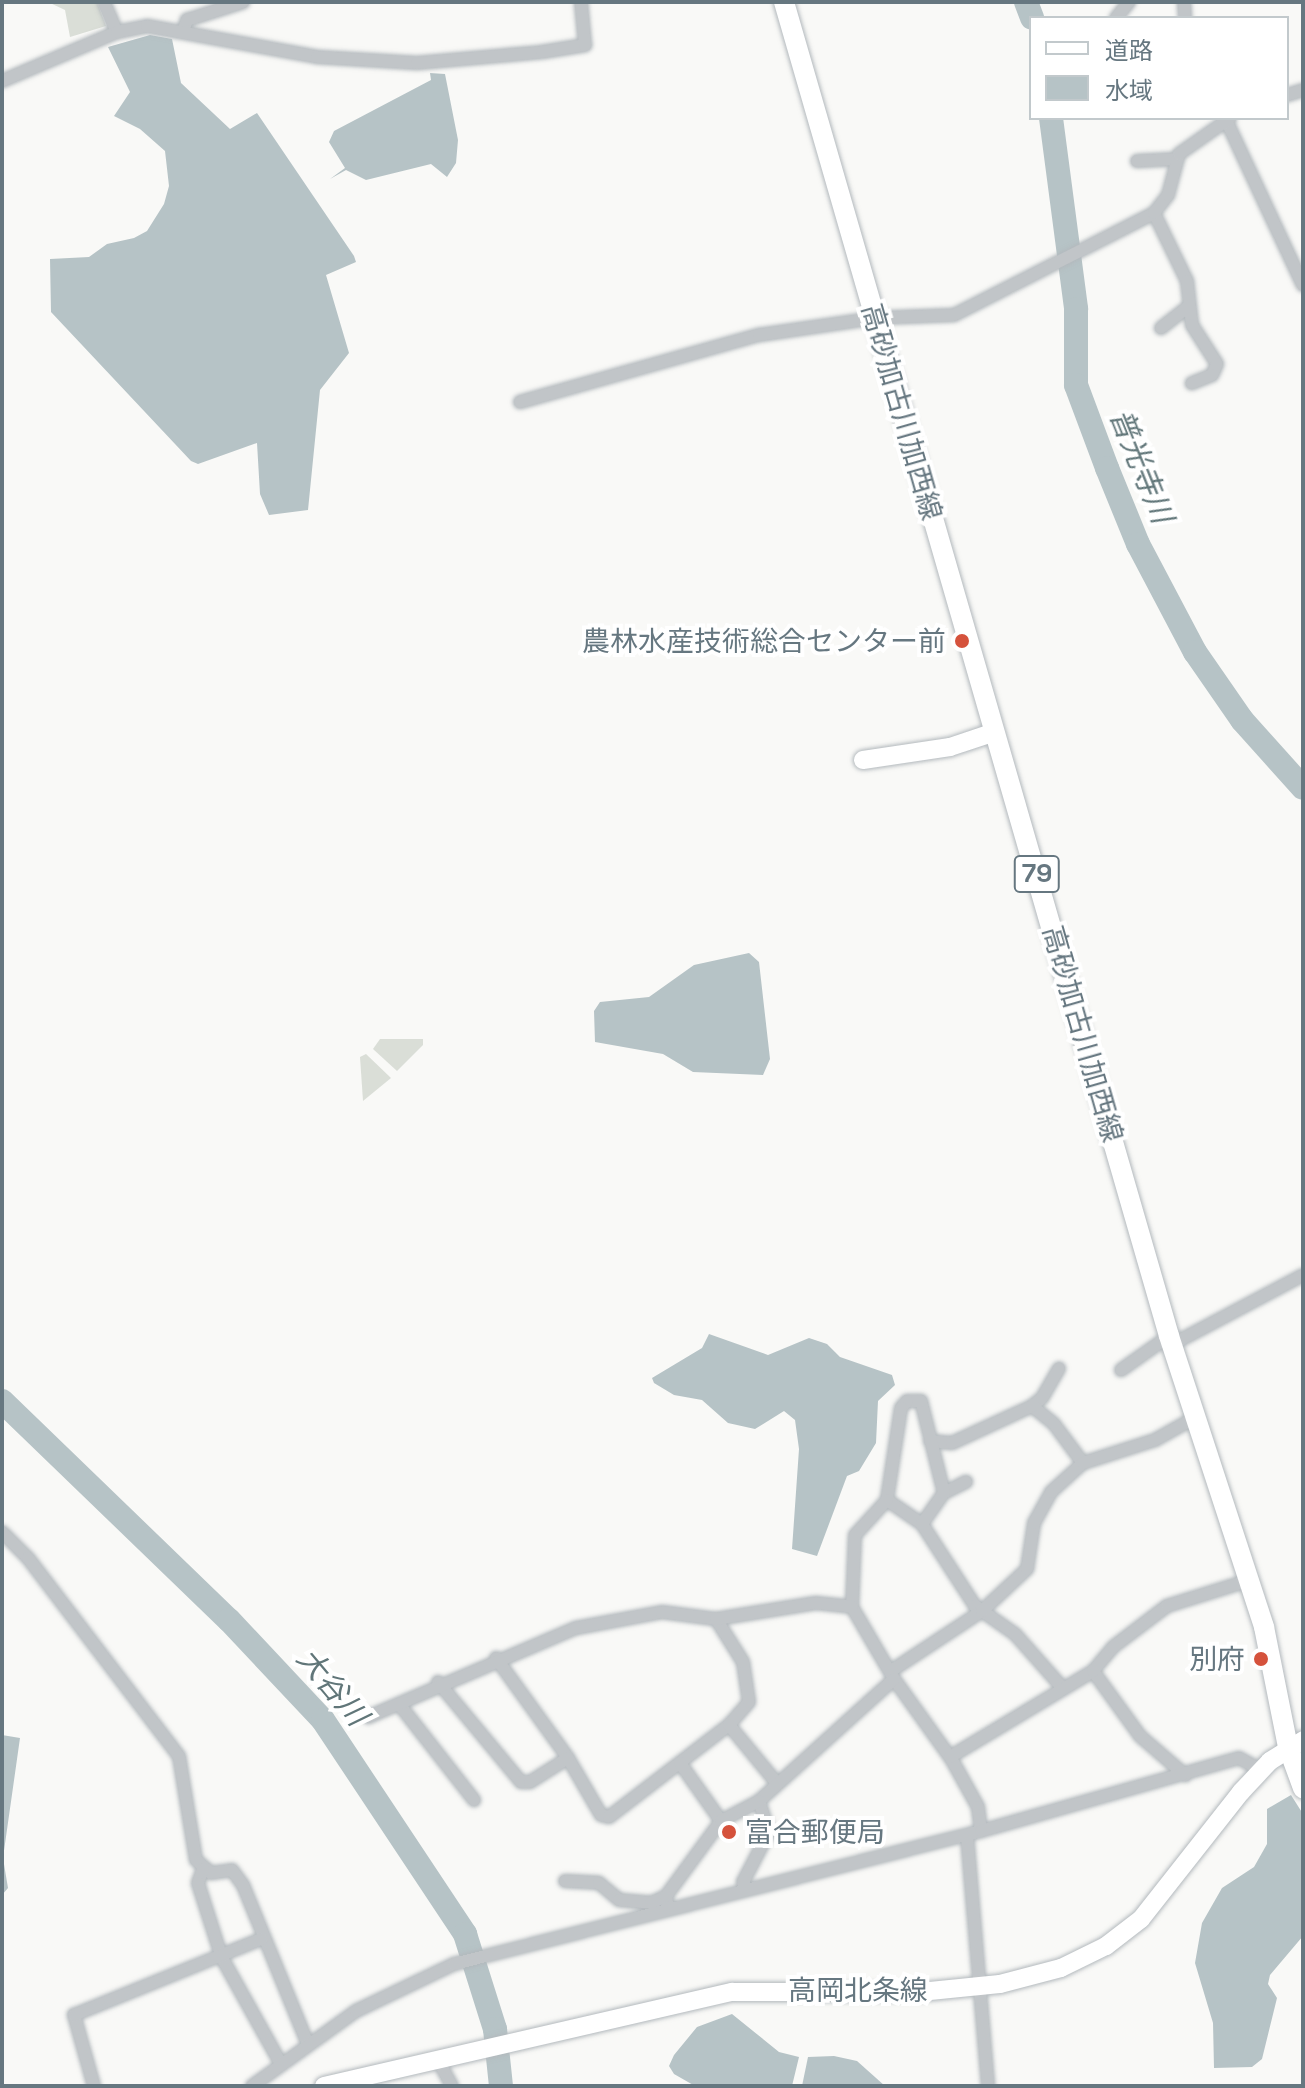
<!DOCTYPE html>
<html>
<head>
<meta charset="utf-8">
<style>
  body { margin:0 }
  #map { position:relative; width:1305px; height:2088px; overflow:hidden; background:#f9f9f7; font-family:"Space Grotesk","Noto Sans JP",sans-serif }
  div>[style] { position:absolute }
  .green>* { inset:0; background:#daded7 }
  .water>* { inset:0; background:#b6c3c6 }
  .river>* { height:24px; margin:-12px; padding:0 12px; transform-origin:12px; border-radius:12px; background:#b6c3c6 }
  .roads { filter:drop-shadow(0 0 2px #b3b9bd) drop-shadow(0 0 2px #b3b9bd) }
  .street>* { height:12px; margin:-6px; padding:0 6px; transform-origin:6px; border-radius:6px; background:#c1c5c8 }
  .secondary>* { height:18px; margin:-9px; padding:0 9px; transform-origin:9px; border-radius:9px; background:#fff }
  .primary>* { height:20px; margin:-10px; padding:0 10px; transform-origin:10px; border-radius:10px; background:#fff }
  .dots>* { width:22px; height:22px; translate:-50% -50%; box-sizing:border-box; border:4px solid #fff; border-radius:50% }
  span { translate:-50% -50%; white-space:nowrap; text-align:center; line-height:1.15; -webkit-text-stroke:8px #fff; paint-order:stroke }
  .shield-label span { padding:2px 6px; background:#fff; border:2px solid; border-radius:6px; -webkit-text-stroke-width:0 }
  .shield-label { font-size:26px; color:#667780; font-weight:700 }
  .street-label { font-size:28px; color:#667780 }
  .poi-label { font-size:28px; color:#667780 }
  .right { translate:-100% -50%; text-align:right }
  .left { translate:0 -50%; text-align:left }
  .water-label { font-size:30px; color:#617679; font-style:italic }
  .frame { position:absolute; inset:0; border:4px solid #667780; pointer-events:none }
  .legend { position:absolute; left:1029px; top:16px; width:260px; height:104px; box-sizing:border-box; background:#fff; border:2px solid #c2c9cc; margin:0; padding:10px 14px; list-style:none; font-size:24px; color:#667780 }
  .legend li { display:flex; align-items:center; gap:16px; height:40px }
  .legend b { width:40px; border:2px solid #c2c9cc }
</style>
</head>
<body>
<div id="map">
  <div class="green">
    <i style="clip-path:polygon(48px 2px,97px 2px,106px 26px,70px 37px,65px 10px)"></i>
    <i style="clip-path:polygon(380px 1039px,423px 1039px,423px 1045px,397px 1071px,373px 1049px)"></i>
    <i style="clip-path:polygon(366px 1054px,391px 1078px,363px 1101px,360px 1057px)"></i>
  </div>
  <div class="water">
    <i style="clip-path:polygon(150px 35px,172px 39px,181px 83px,230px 129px,257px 113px,354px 256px,356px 262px,326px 275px,349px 353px,320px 390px,308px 510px,269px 515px,260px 494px,257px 443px,198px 464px,191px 461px,51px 312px,50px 259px,89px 257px,107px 244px,134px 238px,147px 231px,164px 204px,169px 186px,165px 151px,140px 129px,114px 116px,130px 92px,108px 47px)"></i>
    <i style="clip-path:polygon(430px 73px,445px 74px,458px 140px,456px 163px,447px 177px,431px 164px,366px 180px,346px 170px,330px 179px,345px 168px,329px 142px,334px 131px,431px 80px)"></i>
    <i style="clip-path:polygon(749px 953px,759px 962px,770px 1059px,763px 1075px,693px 1072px,663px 1054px,595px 1042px,594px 1011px,600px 1002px,649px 997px,694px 965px)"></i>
    <i style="clip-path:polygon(709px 1334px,768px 1355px,809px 1338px,827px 1344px,840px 1357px,892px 1375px,895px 1385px,878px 1401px,876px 1443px,859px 1471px,847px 1476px,817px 1556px,792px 1549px,799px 1449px,795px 1420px,784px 1411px,755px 1429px,728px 1423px,702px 1400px,674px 1395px,654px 1383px,652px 1378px,702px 1348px)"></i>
    <i style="clip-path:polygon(2px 1735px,20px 1738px,3px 1858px,8px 1888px,2px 1895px)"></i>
    <i style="clip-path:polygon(1291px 1795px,1303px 1814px,1303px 1936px,1270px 1975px,1268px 1984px,1277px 1998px,1262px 2059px,1252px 2067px,1214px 2068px,1213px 2023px,1195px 1963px,1202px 1923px,1222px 1888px,1254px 1867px,1267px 1844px,1267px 1809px)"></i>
    <i style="clip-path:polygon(732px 2014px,779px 2052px,799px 2057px,792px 2086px,695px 2086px,674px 2074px,669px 2066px,674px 2055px,697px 2027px)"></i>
    <i style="clip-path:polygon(834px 2056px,857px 2061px,885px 2086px,802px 2086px,808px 2057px)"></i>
  </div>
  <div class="river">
    <i style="left:1026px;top:2px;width:17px;rotate:69deg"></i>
    <i style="left:1051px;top:118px;width:193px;rotate:82.5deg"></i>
    <i style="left:1076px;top:309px;width:76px;rotate:90deg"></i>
    <i style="left:1076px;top:385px;width:89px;rotate:69.5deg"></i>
    <i style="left:1107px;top:468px;width:82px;rotate:67.8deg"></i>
    <i style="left:1138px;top:544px;width:122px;rotate:62.2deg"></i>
    <i style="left:1195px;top:652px;width:83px;rotate:55.3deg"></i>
    <i style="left:1242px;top:720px;width:91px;rotate:48.1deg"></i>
    <i style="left:2px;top:1401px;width:315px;rotate:44deg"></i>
    <i style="left:229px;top:1620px;width:137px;rotate:46.8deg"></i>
    <i style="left:323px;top:1720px;width:257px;rotate:56.4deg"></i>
    <i style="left:465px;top:1934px;width:100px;rotate:72.5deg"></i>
    <i style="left:495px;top:2029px;width:57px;rotate:84deg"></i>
  </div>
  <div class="roads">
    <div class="street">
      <i style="left:104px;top:2px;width:33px;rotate:67deg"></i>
      <i style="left:1184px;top:2px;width:16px;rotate:86deg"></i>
      <i style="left:1116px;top:18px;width:21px;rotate:-51deg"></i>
      <i style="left:183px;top:32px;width:13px;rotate:-72deg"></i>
      <i style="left:187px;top:20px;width:59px;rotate:-17.8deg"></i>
      <i style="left:2px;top:81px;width:125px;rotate:-23.1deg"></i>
      <i style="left:117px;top:32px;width:31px;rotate:-11deg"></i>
      <i style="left:147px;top:26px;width:173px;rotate:10.3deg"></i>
      <i style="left:317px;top:57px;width:100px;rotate:3.4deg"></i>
      <i style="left:417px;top:63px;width:125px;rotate:-5deg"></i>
      <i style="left:542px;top:52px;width:44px;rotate:-9.2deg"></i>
      <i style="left:585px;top:45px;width:43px;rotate:-95.3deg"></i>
      <i style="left:1287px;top:95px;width:17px;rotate:-17deg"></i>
      <i style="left:1226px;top:120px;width:182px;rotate:65deg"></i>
      <i style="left:1137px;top:161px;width:40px;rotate:-2.9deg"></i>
      <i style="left:1154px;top:213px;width:76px;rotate:64.1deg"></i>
      <i style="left:1187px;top:281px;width:44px;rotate:83.5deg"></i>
      <i style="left:1192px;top:325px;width:46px;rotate:57.3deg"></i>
      <i style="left:1217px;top:364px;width:12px;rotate:114deg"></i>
      <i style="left:1212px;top:375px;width:22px;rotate:158deg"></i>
      <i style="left:1161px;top:328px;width:36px;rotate:-38deg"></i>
      <i style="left:520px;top:402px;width:248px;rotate:-15.7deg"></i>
      <i style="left:759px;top:335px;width:117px;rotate:-8.3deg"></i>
      <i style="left:875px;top:318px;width:79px;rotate:-2.2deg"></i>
      <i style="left:954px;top:315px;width:225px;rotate:-27deg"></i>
      <i style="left:1154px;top:213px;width:23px;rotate:-52deg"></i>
      <i style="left:1168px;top:195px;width:42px;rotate:-75deg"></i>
      <i style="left:1179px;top:154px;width:62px;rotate:-35.2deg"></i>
      <i style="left:1171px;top:1345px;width:149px;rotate:-27.9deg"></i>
      <i style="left:1121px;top:1370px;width:59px;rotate:-35.3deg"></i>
      <i style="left:1032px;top:1406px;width:28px;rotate:39deg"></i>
      <i style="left:1054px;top:1424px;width:49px;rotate:53.4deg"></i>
      <i style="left:930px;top:1441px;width:22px;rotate:5deg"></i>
      <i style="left:952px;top:1443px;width:88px;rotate:-24.8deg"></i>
      <i style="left:1032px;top:1406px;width:13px;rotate:-39deg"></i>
      <i style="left:1042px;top:1398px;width:34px;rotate:-60deg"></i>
      <i style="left:944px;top:1493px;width:25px;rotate:-27deg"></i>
      <i style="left:887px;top:1500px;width:42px;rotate:34.4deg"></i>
      <i style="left:922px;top:1524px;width:98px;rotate:57.1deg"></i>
      <i style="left:975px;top:1606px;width:49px;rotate:35deg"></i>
      <i style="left:1015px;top:1634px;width:69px;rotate:48.5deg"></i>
      <i style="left:922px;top:1524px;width:38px;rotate:-55deg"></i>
      <i style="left:944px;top:1493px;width:95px;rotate:-104deg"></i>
      <i style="left:921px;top:1401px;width:14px;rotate:180deg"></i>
      <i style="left:907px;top:1401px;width:9px;rotate:131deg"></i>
      <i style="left:901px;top:1408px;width:93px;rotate:98.7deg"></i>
      <i style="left:887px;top:1500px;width:47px;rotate:132.4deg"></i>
      <i style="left:855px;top:1535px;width:72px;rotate:92.4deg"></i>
      <i style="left:852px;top:1607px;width:83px;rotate:59.7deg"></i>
      <i style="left:894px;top:1679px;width:100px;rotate:54.4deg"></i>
      <i style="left:952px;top:1760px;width:54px;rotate:61deg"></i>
      <i style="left:978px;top:1807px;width:24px;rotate:83deg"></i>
      <i style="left:2px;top:1532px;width:37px;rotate:45deg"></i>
      <i style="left:28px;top:1558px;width:249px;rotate:52.7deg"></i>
      <i style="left:179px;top:1756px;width:105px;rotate:80.7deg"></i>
      <i style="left:196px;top:1860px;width:20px;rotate:41deg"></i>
      <i style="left:211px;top:1873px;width:21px;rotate:-8deg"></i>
      <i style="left:232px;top:1870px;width:19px;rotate:54deg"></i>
      <i style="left:243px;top:1885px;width:172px;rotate:67.8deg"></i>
      <i style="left:496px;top:1658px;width:123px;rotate:54.2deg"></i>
      <i style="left:568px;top:1758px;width:66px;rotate:59.9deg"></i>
      <i style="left:601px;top:1815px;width:8px;rotate:14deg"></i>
      <i style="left:609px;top:1817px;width:151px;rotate:-37.5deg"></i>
      <i style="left:729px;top:1725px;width:30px;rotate:-49deg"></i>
      <i style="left:749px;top:1702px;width:40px;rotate:-98.5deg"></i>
      <i style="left:743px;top:1662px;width:51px;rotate:-122.1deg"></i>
      <i style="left:891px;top:1671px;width:109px;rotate:-33.4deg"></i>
      <i style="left:982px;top:1611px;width:62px;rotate:-43deg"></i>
      <i style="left:1027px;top:1569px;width:47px;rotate:-81.3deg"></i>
      <i style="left:1034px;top:1523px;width:35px;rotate:-61deg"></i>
      <i style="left:1051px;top:1492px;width:43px;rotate:-42.2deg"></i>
      <i style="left:1083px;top:1463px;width:76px;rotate:-17.7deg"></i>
      <i style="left:1155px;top:1440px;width:45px;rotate:-29.4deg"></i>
      <i style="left:1093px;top:1671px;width:80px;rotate:54.1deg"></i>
      <i style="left:1140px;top:1736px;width:60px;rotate:40.9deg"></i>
      <i style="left:438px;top:1682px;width:130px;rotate:50.3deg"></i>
      <i style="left:521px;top:1782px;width:9px"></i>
      <i style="left:530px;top:1782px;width:45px;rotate:-32.3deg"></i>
      <i style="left:399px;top:1704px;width:122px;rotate:52deg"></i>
      <i style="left:368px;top:1717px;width:226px;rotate:-23.2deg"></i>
      <i style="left:576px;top:1628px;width:87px;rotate:-10.5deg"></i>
      <i style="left:662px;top:1612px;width:54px;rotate:7.4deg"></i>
      <i style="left:716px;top:1619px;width:101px;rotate:-9.1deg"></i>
      <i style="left:816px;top:1603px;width:36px;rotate:6deg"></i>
      <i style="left:729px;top:1725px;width:74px;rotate:50.5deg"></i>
      <i style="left:950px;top:1757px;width:167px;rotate:-31deg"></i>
      <i style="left:1093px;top:1671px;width:31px;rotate:-50deg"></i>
      <i style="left:1113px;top:1647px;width:68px;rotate:-37.2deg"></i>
      <i style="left:1167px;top:1606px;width:87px;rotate:-17.4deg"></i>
      <i style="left:680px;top:1763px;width:71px;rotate:54.7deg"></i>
      <i style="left:967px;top:1835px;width:252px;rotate:85.2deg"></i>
      <i style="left:203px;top:1869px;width:15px;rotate:110deg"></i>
      <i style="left:198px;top:1883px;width:79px;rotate:72.3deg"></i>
      <i style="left:222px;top:1958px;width:121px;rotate:60.9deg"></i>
      <i style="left:565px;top:1881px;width:34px;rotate:3deg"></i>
      <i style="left:599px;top:1883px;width:26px;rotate:40deg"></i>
      <i style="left:619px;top:1900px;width:32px;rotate:5deg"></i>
      <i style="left:651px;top:1903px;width:17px;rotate:-25deg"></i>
      <i style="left:746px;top:1888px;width:7px;rotate:-117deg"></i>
      <i style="left:743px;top:1882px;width:56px;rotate:-62.5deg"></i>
      <i style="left:769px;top:1832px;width:33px;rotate:-108deg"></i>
      <i style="left:759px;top:1801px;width:182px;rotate:-42.1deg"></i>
      <i style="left:668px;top:1908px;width:12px;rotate:-99deg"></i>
      <i style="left:666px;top:1896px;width:93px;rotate:-53.7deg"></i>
      <i style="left:721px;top:1821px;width:43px;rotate:-27.8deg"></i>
      <i style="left:437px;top:2058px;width:32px;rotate:62deg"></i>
      <i style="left:94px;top:2086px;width:74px;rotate:-105.7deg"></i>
      <i style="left:74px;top:2015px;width:202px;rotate:-22.1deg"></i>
      <i style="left:252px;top:2086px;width:128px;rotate:-35.8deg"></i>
      <i style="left:356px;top:2011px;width:109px;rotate:-25.6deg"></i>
      <i style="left:454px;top:1964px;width:544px;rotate:-14.16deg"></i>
      <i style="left:981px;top:1831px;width:268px;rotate:-15.8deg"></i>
      <i style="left:1239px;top:1758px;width:25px;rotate:29deg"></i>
    </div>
    <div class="secondary">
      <i style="left:863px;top:760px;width:88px;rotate:-8.5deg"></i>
      <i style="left:950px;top:747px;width:47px;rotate:-18.4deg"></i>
      <i style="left:324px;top:2086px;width:419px;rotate:-13deg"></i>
      <i style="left:732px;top:1992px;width:188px"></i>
      <i style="left:920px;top:1992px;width:80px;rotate:-5.7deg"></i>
      <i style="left:1000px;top:1984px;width:63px;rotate:-14.7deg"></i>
      <i style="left:1061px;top:1968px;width:50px;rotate:-26.1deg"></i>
      <i style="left:1106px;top:1946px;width:44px;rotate:-37.6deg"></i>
      <i style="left:1141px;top:1919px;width:162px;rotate:-51.8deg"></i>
      <i style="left:1241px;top:1792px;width:42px;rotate:-46.9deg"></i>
      <i style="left:1270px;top:1761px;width:39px;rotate:-32deg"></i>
    </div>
    <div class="primary">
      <i style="left:784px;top:2px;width:1388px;rotate:73.9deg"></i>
      <i style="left:1169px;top:1336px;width:306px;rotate:71.9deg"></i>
      <i style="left:1264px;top:1627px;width:122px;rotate:78.7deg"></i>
      <i style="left:1288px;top:1747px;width:44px;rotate:69.9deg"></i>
    </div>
  </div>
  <div class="dots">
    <i style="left:962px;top:641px;background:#d5523c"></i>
    <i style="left:1261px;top:1659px;background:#d5523c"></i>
    <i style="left:729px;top:1832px;background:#d5523c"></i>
  </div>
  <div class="shield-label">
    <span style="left:1037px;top:874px">79</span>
  </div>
  <div class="street-label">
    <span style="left:902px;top:412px;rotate:74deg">高砂加古川加西線</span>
    <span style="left:1083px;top:1034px;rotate:74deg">高砂加古川加西線</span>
    <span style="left:858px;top:1990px">高岡北条線</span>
  </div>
  <div class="poi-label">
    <span class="right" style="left:946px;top:641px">農林水産技術総合センター前</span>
    <span class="right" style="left:1245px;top:1659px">別府</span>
    <span class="left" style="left:745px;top:1832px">富合郵便局</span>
  </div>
  <div class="water-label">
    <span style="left:1141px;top:466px;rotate:68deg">普光寺川</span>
    <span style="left:332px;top:1687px;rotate:50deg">大谷川</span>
  </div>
  <div class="frame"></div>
  <ul class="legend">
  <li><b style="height:10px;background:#fff"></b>道路</li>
  <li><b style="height:22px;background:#b6c3c6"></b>水域</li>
  </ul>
</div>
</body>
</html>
